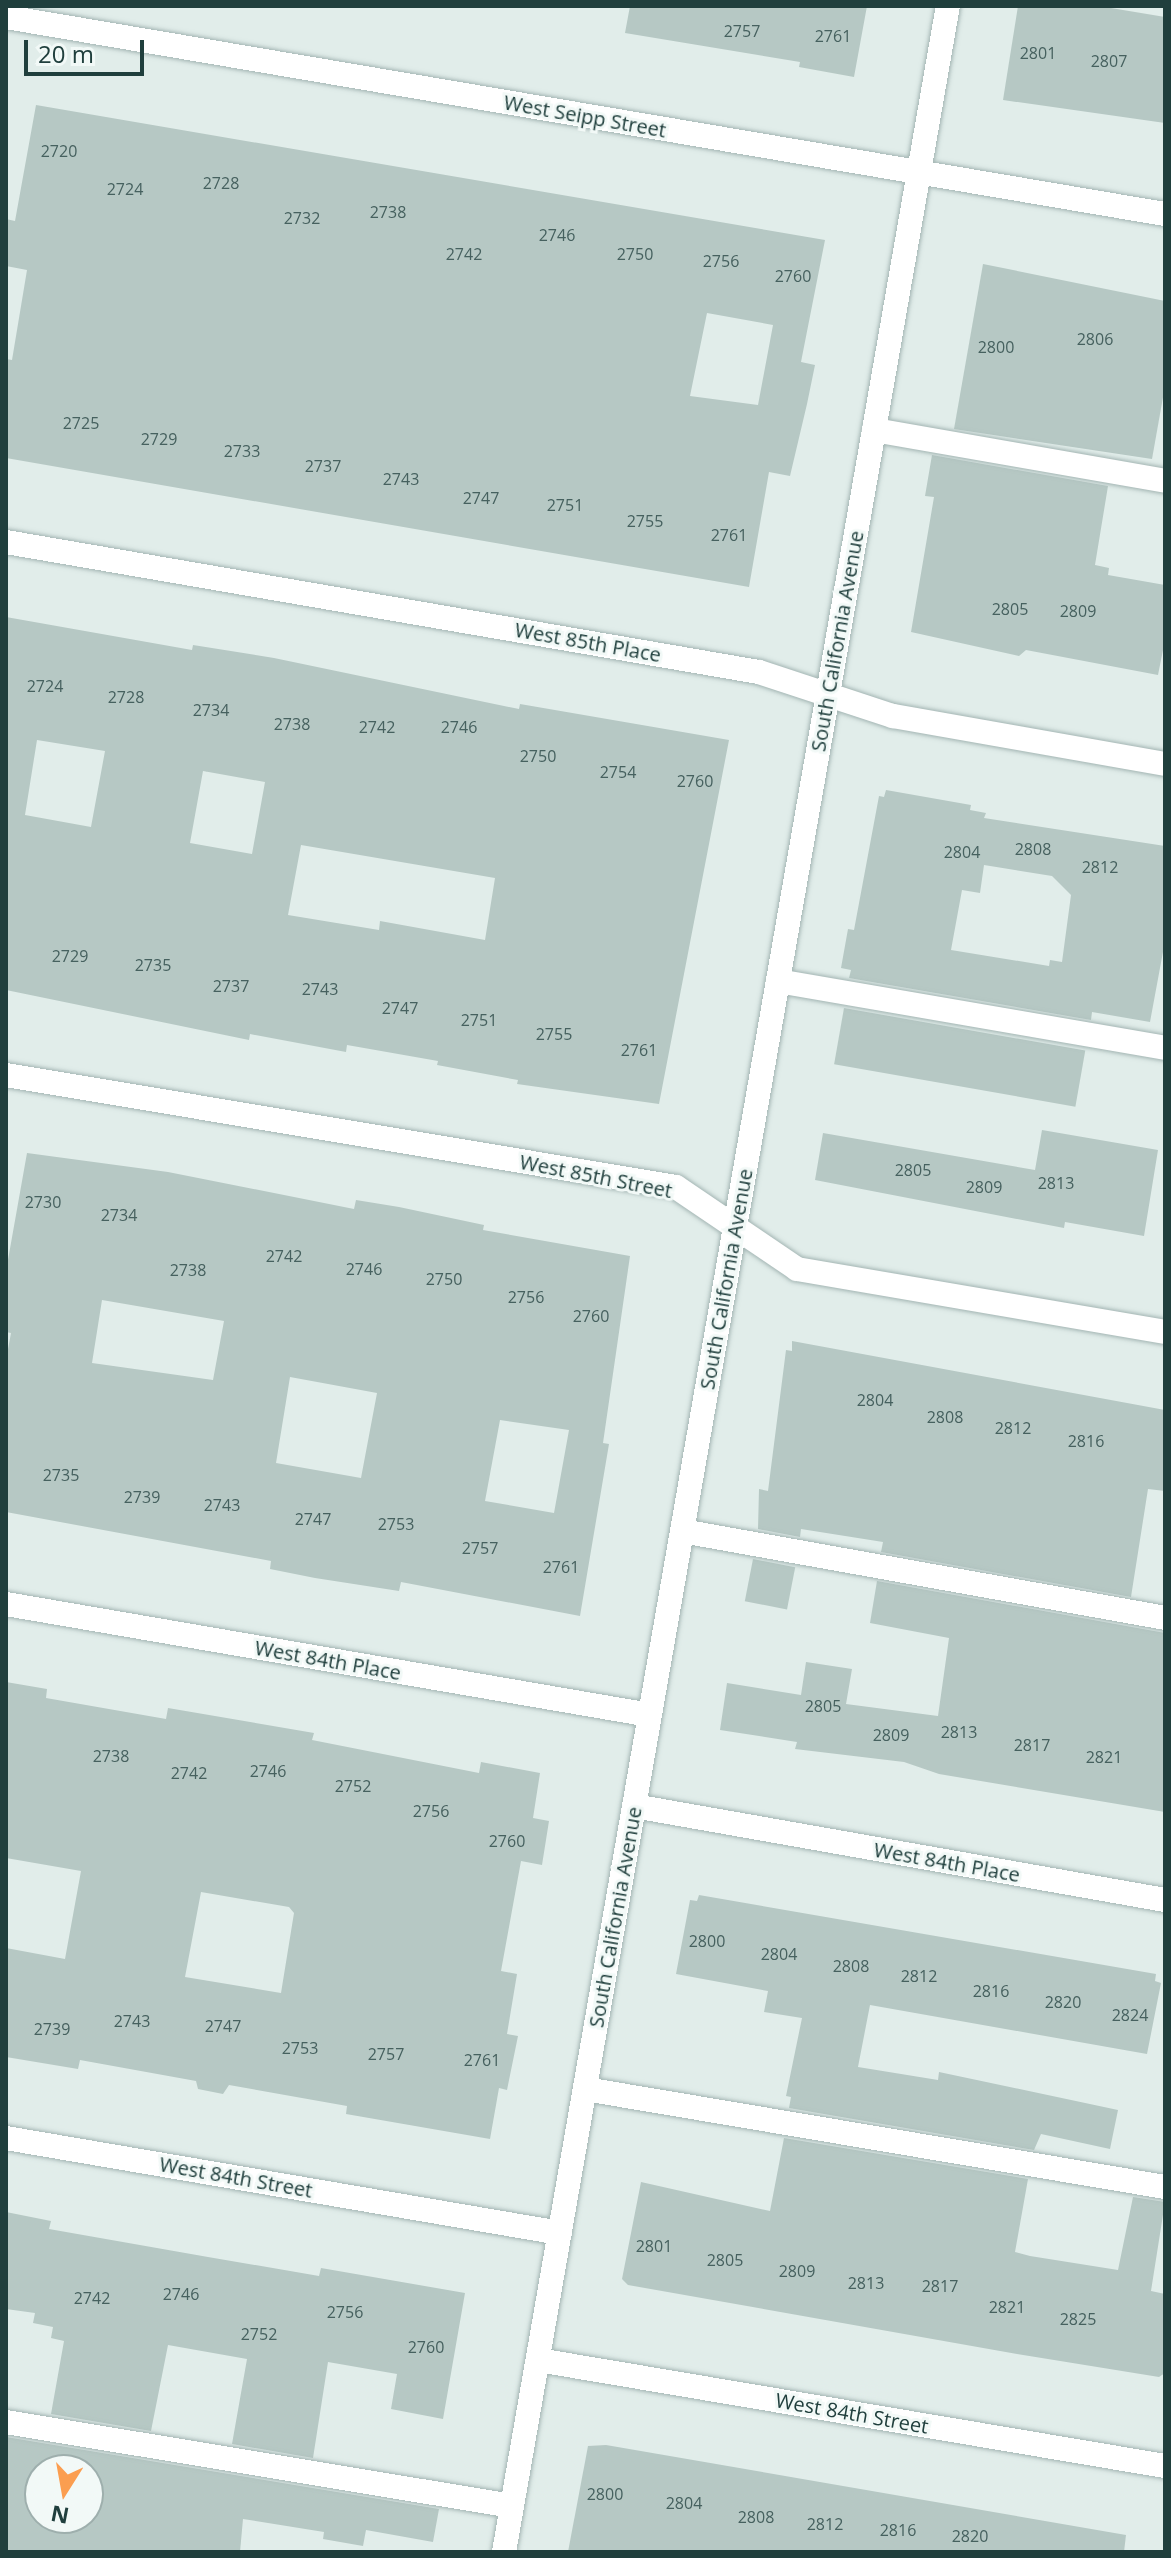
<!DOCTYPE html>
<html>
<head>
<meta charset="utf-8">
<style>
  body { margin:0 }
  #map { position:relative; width:1171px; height:2558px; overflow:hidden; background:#e1edea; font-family:"Open Sans",sans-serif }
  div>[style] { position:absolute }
  .building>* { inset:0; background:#b6c8c4; transform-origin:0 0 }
  .roads { filter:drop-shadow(0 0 2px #a3b5b3) drop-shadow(0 0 2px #a3b5b3) }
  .minor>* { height:24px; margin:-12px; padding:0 12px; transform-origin:12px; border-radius:12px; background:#fff }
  span { translate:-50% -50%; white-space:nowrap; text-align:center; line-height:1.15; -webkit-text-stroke:6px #f2f9f7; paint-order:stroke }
  .number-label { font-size:16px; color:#46615f }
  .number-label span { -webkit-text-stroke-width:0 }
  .street-label { font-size:20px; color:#203f3d }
  .frame { position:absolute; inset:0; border:8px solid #203f3d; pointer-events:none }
  .north { position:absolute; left:24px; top:2454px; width:80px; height:80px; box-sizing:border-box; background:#f2f9f7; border:2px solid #9eafad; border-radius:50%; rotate:191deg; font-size:22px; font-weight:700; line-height:32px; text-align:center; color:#203f3d }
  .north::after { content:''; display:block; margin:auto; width:28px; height:36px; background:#fb9e50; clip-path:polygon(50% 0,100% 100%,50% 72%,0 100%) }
  .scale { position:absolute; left:24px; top:40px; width:120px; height:36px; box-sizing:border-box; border:4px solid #203f3d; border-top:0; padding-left:10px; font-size:24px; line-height:28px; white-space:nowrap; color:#203f3d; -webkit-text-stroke:6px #f2f9f7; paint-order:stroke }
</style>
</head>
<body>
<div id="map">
  <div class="building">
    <i style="clip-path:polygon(630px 6px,867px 6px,854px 77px,799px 67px,800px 62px,625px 33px)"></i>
    <i style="clip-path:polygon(1018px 6px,1099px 6px,1165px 17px,1165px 123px,1003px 100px)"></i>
    <i style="clip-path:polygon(evenodd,36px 105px,825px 240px,801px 362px,815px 365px,807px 404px,790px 476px,769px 472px,749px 587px,6px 458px,6px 359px,12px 360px,27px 270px,6px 266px,6px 219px,15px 221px,36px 105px,707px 313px,773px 325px,758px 405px,690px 396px,707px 313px)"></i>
    <i style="clip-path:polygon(983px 264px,1165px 301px,1165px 386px,1152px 459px,954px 429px)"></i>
    <i style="clip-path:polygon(932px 455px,1108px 486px,1095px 565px,1109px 568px,1108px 575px,1165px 585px,1165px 640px,1158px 675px,1026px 650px,1019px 656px,911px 632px,934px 497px,925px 496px)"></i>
    <i style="clip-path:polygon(evenodd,6px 617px,192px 650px,193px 645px,274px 658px,519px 709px,520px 704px,729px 740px,659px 1104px,517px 1084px,518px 1080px,437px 1065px,438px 1061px,347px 1045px,346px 1052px,250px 1034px,249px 1040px,6px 990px,6px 617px,37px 740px,105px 751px,91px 827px,25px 815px,37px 740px,6px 617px,203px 771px,265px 782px,252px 854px,190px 843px,203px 771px,6px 617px,301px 845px,495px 878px,485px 940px,380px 921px,379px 930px,288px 915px,301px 845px)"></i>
    <i style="clip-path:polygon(evenodd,886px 790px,971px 805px,970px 810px,986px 813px,984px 818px,1165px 846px,1165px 941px,1150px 1022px,1092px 1012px,1091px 1020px,849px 978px,851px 970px,841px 968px,848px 929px,854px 930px,879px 796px,884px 797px,886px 790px,984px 865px,1052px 876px,1071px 895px,1062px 962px,1050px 960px,1049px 966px,951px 950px,962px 890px,980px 893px,984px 865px)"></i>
    <i style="left:844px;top:1008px;width:245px;height:57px;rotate:10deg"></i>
    <i style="clip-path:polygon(1042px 1130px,1158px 1150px,1144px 1236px,1065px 1222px,1064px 1228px,815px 1180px,823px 1133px,1035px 1170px)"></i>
    <i style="clip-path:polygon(evenodd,27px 1153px,168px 1172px,354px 1209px,356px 1200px,399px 1207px,484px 1225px,483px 1230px,630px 1256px,603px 1443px,609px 1444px,580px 1616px,401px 1582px,399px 1591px,315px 1578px,270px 1569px,271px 1561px,6px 1512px,6px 1360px,11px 1333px,6px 1332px,6px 1271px,27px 1153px,102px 1300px,224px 1321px,213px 1380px,92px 1363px,102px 1300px,27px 1153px,290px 1377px,377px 1393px,361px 1478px,276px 1463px,290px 1377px,27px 1153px,500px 1420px,569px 1430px,554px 1513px,485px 1501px,500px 1420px)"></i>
    <i style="clip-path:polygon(792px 1341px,1165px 1410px,1165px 1491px,1148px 1489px,1131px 1597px,881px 1552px,883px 1542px,801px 1529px,800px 1537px,758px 1529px,759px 1489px,768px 1491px,786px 1350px,792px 1351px)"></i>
    <i style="left:753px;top:1559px;width:43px;height:43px;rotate:11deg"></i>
    <i style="clip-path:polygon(877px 1581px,1165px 1633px,1165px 1812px,939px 1774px,904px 1762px,795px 1749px,797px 1742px,720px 1730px,727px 1683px,801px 1695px,806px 1662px,852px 1669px,846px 1704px,938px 1716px,949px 1638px,870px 1623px)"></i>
    <i style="clip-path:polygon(evenodd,6px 1682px,47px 1689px,46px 1698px,166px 1719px,168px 1708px,314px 1733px,312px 1740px,479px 1773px,481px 1762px,540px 1773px,533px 1818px,549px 1821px,542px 1865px,521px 1861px,501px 1971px,517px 1974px,507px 2034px,518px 2036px,507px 2090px,499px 2088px,490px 2139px,346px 2114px,347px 2106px,229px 2085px,223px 2094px,198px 2089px,196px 2081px,80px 2060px,78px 2069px,6px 2057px,6px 1948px,65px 1959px,81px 1871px,6px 1858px,6px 1682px,201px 1892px,289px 1907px,294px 1913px,281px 1993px,185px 1977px,201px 1892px)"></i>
    <i style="clip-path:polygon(699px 1895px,1156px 1974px,1155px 1981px,1161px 1983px,1147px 2054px,870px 2005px,858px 2067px,938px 2080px,939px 2072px,1118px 2110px,1110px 2149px,1041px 2134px,1034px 2150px,789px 2108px,791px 2097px,786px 2096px,802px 2018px,764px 2012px,768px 1991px,676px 1974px,690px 1900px,697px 1901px)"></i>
    <i style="clip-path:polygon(784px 2138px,1028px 2179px,1015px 2252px,1030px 2256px,1118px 2270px,1133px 2197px,1165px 2202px,1151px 2291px,1165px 2294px,1165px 2373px,1159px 2377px,1017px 2354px,628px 2285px,622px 2279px,641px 2182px,770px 2211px)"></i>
    <i style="clip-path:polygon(6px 2212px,51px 2221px,49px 2229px,208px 2257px,319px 2276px,321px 2268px,465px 2293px,443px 2419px,391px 2409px,397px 2374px,328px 2362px,313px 2458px,232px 2444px,247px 2359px,168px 2345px,151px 2431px,51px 2414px,64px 2341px,51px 2338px,53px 2327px,33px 2323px,35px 2313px,6px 2309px)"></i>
    <i style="clip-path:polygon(evenodd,6px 2437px,439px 2509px,433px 2542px,366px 2530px,363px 2546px,323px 2539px,324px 2532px,243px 2519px,240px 2552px,6px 2552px,6px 2437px,40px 2470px,88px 2470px,88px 2518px,40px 2518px,40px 2470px)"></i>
    <i style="clip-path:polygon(606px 2445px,1126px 2535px,1124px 2552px,568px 2552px,588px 2446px)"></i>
  </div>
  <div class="roads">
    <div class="minor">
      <i style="left:6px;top:17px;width:1176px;rotate:9.65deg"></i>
      <i style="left:874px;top:430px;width:295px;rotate:9.9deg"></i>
      <i style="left:6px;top:542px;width:764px;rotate:9.8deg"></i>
      <i style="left:759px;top:672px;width:141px;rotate:18.2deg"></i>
      <i style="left:893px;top:716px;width:276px;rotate:10deg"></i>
      <i style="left:778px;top:981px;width:393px;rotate:9.8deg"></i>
      <i style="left:6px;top:1075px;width:679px;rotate:9.49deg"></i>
      <i style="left:676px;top:1187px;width:146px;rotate:34.1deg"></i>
      <i style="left:797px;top:1269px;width:373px;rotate:9.7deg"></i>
      <i style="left:682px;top:1531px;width:491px;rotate:10.2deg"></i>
      <i style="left:6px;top:1604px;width:653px;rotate:9.78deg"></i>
      <i style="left:634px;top:1806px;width:539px;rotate:10.04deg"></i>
      <i style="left:585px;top:2089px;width:588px;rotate:9.59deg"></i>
      <i style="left:6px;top:2138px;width:562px;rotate:9.73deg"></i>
      <i style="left:538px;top:2360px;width:636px;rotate:9.6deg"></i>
      <i style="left:6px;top:2422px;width:513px;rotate:9.43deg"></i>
      <i style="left:504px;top:2552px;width:2584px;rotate:-80.11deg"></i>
    </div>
  </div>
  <div class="number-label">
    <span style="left:742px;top:31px">2757</span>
    <span style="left:833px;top:36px">2761</span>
    <span style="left:1038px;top:53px">2801</span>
    <span style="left:1109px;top:61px">2807</span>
    <span style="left:59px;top:151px">2720</span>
    <span style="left:221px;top:183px">2728</span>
    <span style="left:125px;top:189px">2724</span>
    <span style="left:388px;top:212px">2738</span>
    <span style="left:302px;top:218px">2732</span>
    <span style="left:557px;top:235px">2746</span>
    <span style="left:464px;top:254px">2742</span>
    <span style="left:635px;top:254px">2750</span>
    <span style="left:721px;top:261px">2756</span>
    <span style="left:793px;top:276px">2760</span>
    <span style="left:1095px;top:339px">2806</span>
    <span style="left:996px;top:347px">2800</span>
    <span style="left:81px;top:423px">2725</span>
    <span style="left:159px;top:439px">2729</span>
    <span style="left:242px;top:451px">2733</span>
    <span style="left:323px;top:466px">2737</span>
    <span style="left:401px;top:479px">2743</span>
    <span style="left:481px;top:498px">2747</span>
    <span style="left:565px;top:505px">2751</span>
    <span style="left:645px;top:521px">2755</span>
    <span style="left:729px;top:535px">2761</span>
    <span style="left:1010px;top:609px">2805</span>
    <span style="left:1078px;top:611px">2809</span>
    <span style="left:45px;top:686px">2724</span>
    <span style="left:126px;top:697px">2728</span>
    <span style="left:211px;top:710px">2734</span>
    <span style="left:292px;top:724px">2738</span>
    <span style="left:377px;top:727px">2742</span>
    <span style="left:459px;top:727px">2746</span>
    <span style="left:538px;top:756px">2750</span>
    <span style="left:618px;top:772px">2754</span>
    <span style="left:695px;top:781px">2760</span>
    <span style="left:1033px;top:849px">2808</span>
    <span style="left:962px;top:852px">2804</span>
    <span style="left:1100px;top:867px">2812</span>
    <span style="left:70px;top:956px">2729</span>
    <span style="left:153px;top:965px">2735</span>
    <span style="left:231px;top:986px">2737</span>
    <span style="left:320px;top:989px">2743</span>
    <span style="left:400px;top:1008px">2747</span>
    <span style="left:479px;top:1020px">2751</span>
    <span style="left:554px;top:1034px">2755</span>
    <span style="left:639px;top:1050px">2761</span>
    <span style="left:913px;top:1170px">2805</span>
    <span style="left:1056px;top:1183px">2813</span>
    <span style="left:984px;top:1187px">2809</span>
    <span style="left:43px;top:1202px">2730</span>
    <span style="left:119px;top:1215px">2734</span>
    <span style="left:284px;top:1256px">2742</span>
    <span style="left:364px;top:1269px">2746</span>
    <span style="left:188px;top:1270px">2738</span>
    <span style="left:444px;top:1279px">2750</span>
    <span style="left:526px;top:1297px">2756</span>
    <span style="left:591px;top:1316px">2760</span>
    <span style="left:875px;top:1400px">2804</span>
    <span style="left:945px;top:1417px">2808</span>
    <span style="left:1013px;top:1428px">2812</span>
    <span style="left:1086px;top:1441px">2816</span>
    <span style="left:61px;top:1475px">2735</span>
    <span style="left:142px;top:1497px">2739</span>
    <span style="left:222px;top:1505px">2743</span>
    <span style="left:313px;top:1519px">2747</span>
    <span style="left:396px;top:1524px">2753</span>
    <span style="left:480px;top:1548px">2757</span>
    <span style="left:561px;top:1567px">2761</span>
    <span style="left:823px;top:1706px">2805</span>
    <span style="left:959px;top:1732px">2813</span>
    <span style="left:891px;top:1735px">2809</span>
    <span style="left:1032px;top:1745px">2817</span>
    <span style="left:111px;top:1756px">2738</span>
    <span style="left:1104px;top:1757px">2821</span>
    <span style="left:268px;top:1771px">2746</span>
    <span style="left:189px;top:1773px">2742</span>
    <span style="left:353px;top:1786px">2752</span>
    <span style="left:431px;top:1811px">2756</span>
    <span style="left:507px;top:1841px">2760</span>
    <span style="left:707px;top:1941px">2800</span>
    <span style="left:779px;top:1954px">2804</span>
    <span style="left:851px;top:1966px">2808</span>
    <span style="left:919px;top:1976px">2812</span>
    <span style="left:991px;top:1991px">2816</span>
    <span style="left:1063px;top:2002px">2820</span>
    <span style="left:1130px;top:2015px">2824</span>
    <span style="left:132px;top:2021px">2743</span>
    <span style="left:223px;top:2026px">2747</span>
    <span style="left:52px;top:2029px">2739</span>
    <span style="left:300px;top:2048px">2753</span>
    <span style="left:386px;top:2054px">2757</span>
    <span style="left:482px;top:2060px">2761</span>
    <span style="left:654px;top:2246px">2801</span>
    <span style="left:725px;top:2260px">2805</span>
    <span style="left:797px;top:2271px">2809</span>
    <span style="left:866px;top:2283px">2813</span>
    <span style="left:940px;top:2286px">2817</span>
    <span style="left:181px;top:2294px">2746</span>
    <span style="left:92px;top:2298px">2742</span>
    <span style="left:1007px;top:2307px">2821</span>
    <span style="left:345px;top:2312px">2756</span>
    <span style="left:1078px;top:2319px">2825</span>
    <span style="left:259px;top:2334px">2752</span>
    <span style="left:426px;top:2347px">2760</span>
    <span style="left:605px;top:2494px">2800</span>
    <span style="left:684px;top:2503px">2804</span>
    <span style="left:756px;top:2517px">2808</span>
    <span style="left:825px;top:2524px">2812</span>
    <span style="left:898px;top:2530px">2816</span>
    <span style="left:970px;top:2536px">2820</span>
  </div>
  <div class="street-label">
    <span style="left:585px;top:116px;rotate:10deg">West Seipp Street</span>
    <span style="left:837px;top:641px;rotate:-80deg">South California Avenue</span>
    <span style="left:588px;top:642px;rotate:10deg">West 85th Place</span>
    <span style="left:596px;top:1176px;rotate:11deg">West 85th Street</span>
    <span style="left:726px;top:1279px;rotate:-80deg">South California Avenue</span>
    <span style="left:328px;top:1660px;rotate:10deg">West 84th Place</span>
    <span style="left:947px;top:1862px;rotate:10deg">West 84th Place</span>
    <span style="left:615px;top:1917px;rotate:-80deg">South California Avenue</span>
    <span style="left:236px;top:2177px;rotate:10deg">West 84th Street</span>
    <span style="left:852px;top:2413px;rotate:10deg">West 84th Street</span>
  </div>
  <div class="frame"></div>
  <div class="north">N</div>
  <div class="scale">20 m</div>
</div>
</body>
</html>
